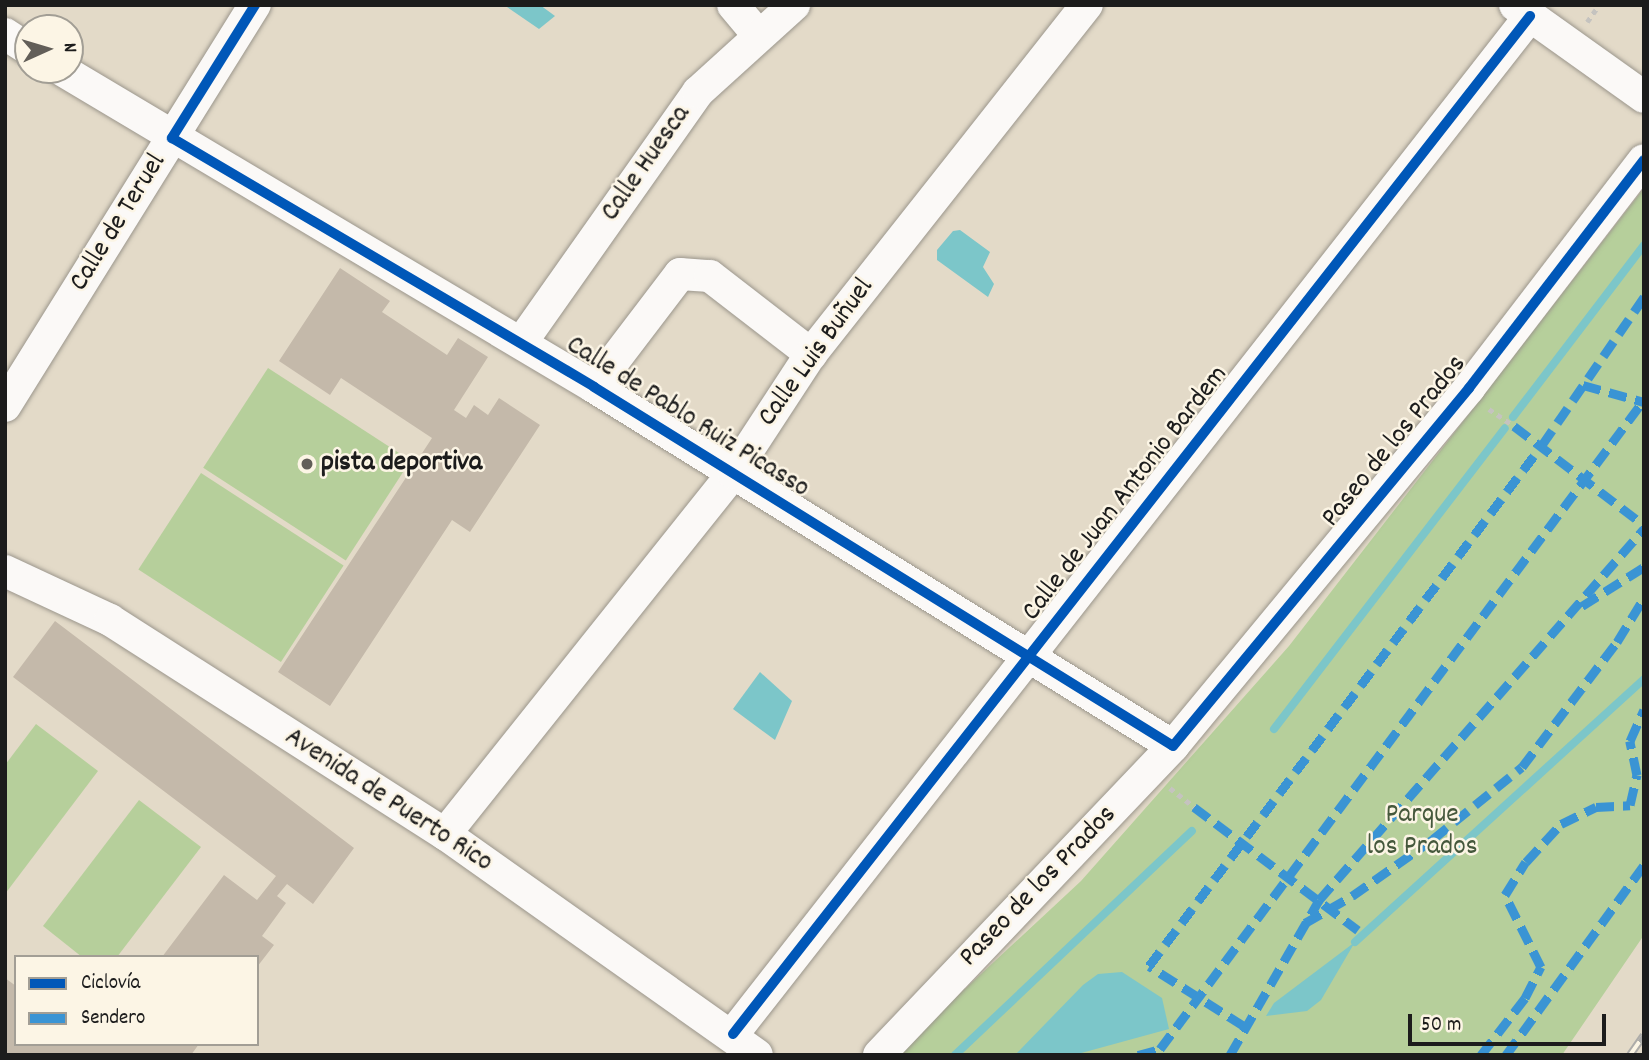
<!DOCTYPE html>
<html>
<head>
<meta charset="utf-8">
<style>
  body { margin:0 }
  #map { position:relative; width:1649px; height:1060px; overflow:hidden; background:#e3dac8; font-family:Dekko,sans-serif }
  div>[style] { position:absolute }
  .green>* { inset:0; background:#b6cf9b; transform-origin:0 0 }
  .water>* { inset:0; background:#7cc6c9 }
  .stream>* { height:8px; margin:-4px; padding:0 4px; transform-origin:4px; border-radius:4px; background:#7cc6c9 }
  .building>* { inset:0; background:#c4b9aa }
  .path>* { height:4.5px; margin-top:-2.25px; transform-origin:0; background:repeating-linear-gradient(90deg,#c5c3bf 0 5px,transparent 0 10px) }
  .roads { filter:drop-shadow(0 0 2px #9b968c) drop-shadow(0 0 2px #9b968c) }
  .street>* { height:32px; margin:-16px; padding:0 16px; transform-origin:16px; border-radius:16px; background:#fbf9f7 }
  .rail>* { height:8px; margin-top:-4px; transform-origin:0; background:repeating-linear-gradient(90deg,#fcf5e5 0 16px,#adaca9 0 32px); box-sizing:border-box; border-block:2px solid #adaca9 }
  .quiet>* { height:9px; margin-top:-4.5px; transform-origin:0; background:repeating-linear-gradient(90deg,#3a94d4 0 18px,transparent 0 27px) }
  .cycleway>* { height:10px; margin:-5px; padding:0 5px; transform-origin:5px; border-radius:5px; background:#0057b8 }
  .dots>* { width:19px; height:19px; translate:-50% -50%; box-sizing:border-box; border:4px solid #fcf5e5; border-radius:50% }
  span { translate:-50% -50%; white-space:nowrap; text-align:center; line-height:1.15; -webkit-text-stroke:5px #fcf5e5; paint-order:stroke }
  .street-label { font-size:28px; color:#1c1c1c }
  .poi-label { font-size:28px; color:#1c1c1c; font-weight:700 }
  .left { translate:0 -50%; text-align:left }
  .park-label { font-size:28px; color:#45583c }
  .frame { position:absolute; inset:0; border:7px solid #1c1c1c; pointer-events:none }
  .legend { position:absolute; left:14px; top:955px; width:245px; height:91px; box-sizing:border-box; background:#fcf5e5; border:2px solid #a29e95; margin:0; padding:9px 12px; list-style:none; font-size:21px; color:#1c1c1c }
  .legend li { display:flex; align-items:center; gap:14px; height:35px }
  .legend b { width:35px; border:2px solid #a29e95 }
  .north { position:absolute; left:14px; top:14px; width:70px; height:70px; box-sizing:border-box; background:#fcf5e5; border:2px solid #a29e95; border-radius:50%; rotate:86deg; font-size:19px; font-weight:700; line-height:28px; text-align:center; color:#1c1c1c }
  .north::after { content:''; display:block; margin:auto; width:24px; height:32px; background:#625e58; clip-path:polygon(50% 0,100% 100%,50% 72%,0 100%) }
  .scale { position:absolute; left:1408px; top:1014px; width:198px; height:32px; box-sizing:border-box; border:4px solid #1c1c1c; border-top:0; padding-left:9px; font-size:21px; line-height:24px; white-space:nowrap; color:#1c1c1c; -webkit-text-stroke:5px #fcf5e5; paint-order:stroke }
</style>
</head>
<body>
<div id="map">
  <div class="green">
    <i style="clip-path:polygon(1644px 188px,1644px 935px,1562px 1055px,894px 1055px,1081px 881px,1289px 646px)"></i>
    <i style="left:268px;top:368px;width:170px;height:119px;rotate:33deg"></i>
    <i style="left:201px;top:473px;width:170px;height:115px;rotate:33deg"></i>
    <i style="clip-path:polygon(36px 724px,98px 771px,5px 894px,5px 765px)"></i>
    <i style="clip-path:polygon(139px 800px,201px 847px,117px 957px,82px 957px,43px 926px)"></i>
  </div>
  <div class="water">
    <i style="clip-path:polygon(504px 5px,540px 5px,555px 16px,539px 29px)"></i>
    <i style="clip-path:polygon(960px 230px,990px 252px,983px 267px,994px 284px,988px 297px,937px 260px,937px 250px,953px 231px)"></i>
    <i style="clip-path:polygon(760px 672px,792px 701px,775px 740px,733px 709px)"></i>
    <i style="clip-path:polygon(1355px 942px,1321px 1000px,1307px 1011px,1266px 1016px,1274px 1003px)"></i>
    <i style="clip-path:polygon(1122px 972px,1162px 998px,1169px 1029px,1074px 1055px,1015px 1055px,1083px 985px,1098px 974px)"></i>
  </div>
  <div class="stream">
    <i style="left:1513px;top:417px;width:216px;rotate:-52.7deg"></i>
    <i style="left:1274px;top:729px;width:379px;rotate:-52.5deg"></i>
    <i style="left:1355px;top:942px;width:391px;rotate:-42.3deg"></i>
    <i style="left:955px;top:1055px;width:326px;rotate:-43.4deg"></i>
  </div>
  <div class="building">
    <i style="clip-path:polygon(340px 268px,390px 301px,382px 312px,447px 355px,458px 338px,488px 357px,454px 410px,466px 418px,474px 405px,488px 415px,499px 398px,540px 425px,470px 532px,452px 520px,330px 706px,278px 672px,432px 438px,341px 378px,330px 395px,279px 361px)"></i>
    <i style="clip-path:polygon(55px 621px,354px 848px,313px 904px,287px 884px,277px 896px,286px 903px,262px 936px,274px 945px,257px 967px,257px 957px,162px 957px,224px 875px,257px 900px,276px 876px,13px 677px)"></i>
    <i style="clip-path:polygon(5px 978px,16px 986px,16px 1044px,199px 1044px,191px 1055px,5px 1055px)"></i>
  </div>
  <div class="path">
    <i style="left:1587px;top:22px;width:21px;rotate:-55deg"></i>
    <i style="left:1489px;top:409px;width:30px;rotate:34deg"></i>
    <i style="left:1170px;top:788px;width:31px;rotate:38deg"></i>
  </div>
  <div class="roads">
    <div class="street">
      <i style="left:733px;top:5px;width:39px;rotate:50deg"></i>
      <i style="left:1515px;top:5px;width:158px;rotate:35.5deg"></i>
      <i style="left:5px;top:34px;width:27px;rotate:33deg"></i>
      <i style="left:62px;top:70px;width:619px;rotate:30.79deg"></i>
      <i style="left:594px;top:387px;width:681px;rotate:31.8deg"></i>
      <i style="left:521px;top:343px;width:307px;rotate:-54.8deg"></i>
      <i style="left:698px;top:92px;width:130px;rotate:-42.2deg"></i>
      <i style="left:594px;top:387px;width:142px;rotate:-52.7deg"></i>
      <i style="left:680px;top:274px;width:30px;rotate:4deg"></i>
      <i style="left:710px;top:276px;width:128px;rotate:37.7deg"></i>
      <i style="left:5px;top:406px;width:473px;rotate:-58.1deg"></i>
      <i style="left:5px;top:571px;width:116px;rotate:25deg"></i>
      <i style="left:110px;top:620px;width:398px;rotate:32.6deg"></i>
      <i style="left:445px;top:834px;width:382px;rotate:35.3deg"></i>
      <i style="left:445px;top:834px;width:462px;rotate:-51.4deg"></i>
      <i style="left:733px;top:473px;width:142px;rotate:-56.8deg"></i>
      <i style="left:811px;top:354px;width:445px;rotate:-51.7deg"></i>
      <i style="left:733px;top:1034px;width:1293px;rotate:-51.94deg"></i>
      <i style="left:879px;top:1055px;width:427px;rotate:-46.4deg"></i>
      <i style="left:1173px;top:746px;width:465px;rotate:-50.4deg"></i>
      <i style="left:1469px;top:388px;width:287px;rotate:-52.5deg"></i>
    </div>
  </div>
  <div class="rail">
    <i style="left:1630px;top:1055px;width:24px;rotate:-55deg"></i>
  </div>
  <div class="quiet">
    <i style="left:1583px;top:385px;width:63px;rotate:15.6deg"></i>
    <i style="left:1514px;top:426px;width:163px;rotate:37.3deg"></i>
    <i style="left:1582px;top:606px;width:73px;rotate:-32.2deg"></i>
    <i style="left:1194px;top:807px;width:205px;rotate:36.9deg"></i>
    <i style="left:1305px;top:923px;width:54px;rotate:-29.9deg"></i>
    <i style="left:1352px;top:896px;width:99px;rotate:-35.1deg"></i>
    <i style="left:1433px;top:839px;width:114px;rotate:-39deg"></i>
    <i style="left:1522px;top:767px;width:157px;rotate:-52.8deg"></i>
    <i style="left:1617px;top:642px;width:52px;rotate:-58.5deg"></i>
    <i style="left:1244px;top:1026px;width:112px;rotate:-147.7deg"></i>
    <i style="left:1149px;top:966px;width:653px;rotate:-52.97deg"></i>
    <i style="left:1542px;top:445px;width:180px;rotate:-55.4deg"></i>
    <i style="left:1138px;top:1055px;width:23px;rotate:-15deg"></i>
    <i style="left:1160px;top:1049px;width:810px;rotate:-53.29deg"></i>
    <i style="left:1230px;top:1055px;width:179px;rotate:-60.1deg"></i>
    <i style="left:1319px;top:900px;width:493px;rotate:-48.8deg"></i>
    <i style="left:1481px;top:1055px;width:72px;rotate:-52.3deg"></i>
    <i style="left:1525px;top:998px;width:35px;rotate:-63deg"></i>
    <i style="left:1541px;top:967px;width:80px;rotate:-116.6deg"></i>
    <i style="left:1505px;top:895px;width:39px;rotate:-58deg"></i>
    <i style="left:1526px;top:862px;width:52px;rotate:-47.4deg"></i>
    <i style="left:1561px;top:824px;width:39px;rotate:-26deg"></i>
    <i style="left:1596px;top:807px;width:34px;rotate:-3deg"></i>
    <i style="left:1630px;top:805px;width:31px;rotate:-77deg"></i>
    <i style="left:1637px;top:775px;width:35px;rotate:-102deg"></i>
    <i style="left:1630px;top:741px;width:34px;rotate:-66deg"></i>
    <i style="left:1506px;top:1055px;width:235px;rotate:-54deg"></i>
  </div>
  <div class="cycleway">
    <i style="left:255px;top:5px;width:157px;rotate:122deg"></i>
    <i style="left:172px;top:138px;width:490px;rotate:30.5deg"></i>
    <i style="left:594px;top:387px;width:681px;rotate:31.8deg"></i>
    <i style="left:1173px;top:746px;width:465px;rotate:-50.4deg"></i>
    <i style="left:1469px;top:388px;width:287px;rotate:-52.5deg"></i>
    <i style="left:733px;top:1034px;width:1293px;rotate:-51.94deg"></i>
  </div>
  <div class="dots">
    <i style="left:307px;top:464px;background:#625e58"></i>
  </div>
  <div class="street-label">
    <span style="left:647px;top:164px;rotate:-55deg">Calle Huesca</span>
    <span style="left:119px;top:223px;rotate:-58deg">Calle de Teruel</span>
    <span style="left:817px;top:353px;rotate:-54deg">Calle Luis Buñuel</span>
    <span style="left:687px;top:418px;rotate:32deg">Calle de Pablo Ruiz Picasso</span>
    <span style="left:1395px;top:442px;rotate:-51deg">Paseo de los Prados</span>
    <span style="left:1126px;top:494px;rotate:-52deg">Calle de Juan Antonio Bardem</span>
    <span style="left:388px;top:801px;rotate:33deg">Avenida de Puerto Rico</span>
    <span style="left:1039px;top:887px;rotate:-46deg">Paseo de los Prados</span>
  </div>
  <div class="poi-label">
    <span class="left" style="left:321px;top:464px">pista deportiva</span>
  </div>
  <div class="park-label">
    <span style="left:1422px;top:832px">Parque<br>los Prados</span>
  </div>
  <div class="frame"></div>
  <ul class="legend">
  <li><b style="height:9px;background:#0057b8"></b>Ciclovía</li>
  <li><b style="height:9px;background:#3a94d4"></b>Sendero</li>
  </ul>
  <div class="north">N</div>
  <div class="scale">50 m</div>
</div>
</body>
</html>
